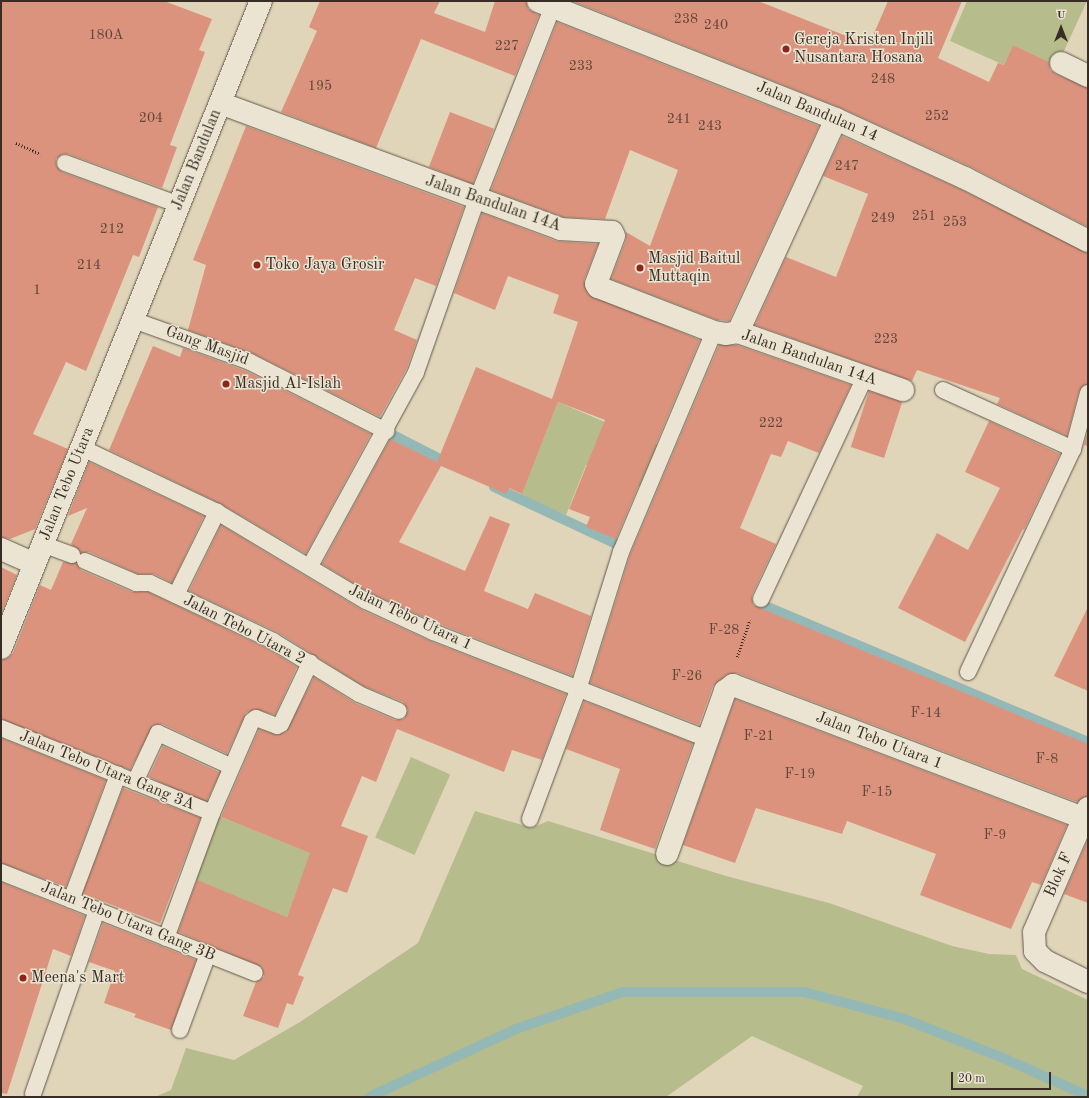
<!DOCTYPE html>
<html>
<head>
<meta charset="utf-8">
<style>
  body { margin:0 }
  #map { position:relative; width:1089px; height:1098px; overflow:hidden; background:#e0d5b9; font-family:"Old Standard TT",serif }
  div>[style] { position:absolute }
  .green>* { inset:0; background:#b6bc8c; transform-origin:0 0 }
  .stream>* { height:10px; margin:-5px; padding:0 5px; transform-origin:5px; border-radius:5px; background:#94b8b5 }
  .building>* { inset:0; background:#dc937d; transform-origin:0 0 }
  .path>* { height:2.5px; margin-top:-1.25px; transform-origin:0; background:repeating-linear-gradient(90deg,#382d24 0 1px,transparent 0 3px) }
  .roads { filter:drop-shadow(0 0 1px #625749) drop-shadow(0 0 1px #625749) }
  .service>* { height:16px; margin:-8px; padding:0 8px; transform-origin:8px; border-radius:8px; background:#ebe4d2 }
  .minor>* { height:22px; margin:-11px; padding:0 11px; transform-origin:11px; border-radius:11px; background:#ebe4d2 }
  .secondary>* { height:22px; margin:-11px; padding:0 11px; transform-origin:11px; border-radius:11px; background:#ebe4d2 }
  .dots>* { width:11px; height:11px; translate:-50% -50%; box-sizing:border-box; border:2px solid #ebe4d2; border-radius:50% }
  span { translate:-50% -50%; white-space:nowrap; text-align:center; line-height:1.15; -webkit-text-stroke:3px #ebe4d2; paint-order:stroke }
  .number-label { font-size:14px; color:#61463a }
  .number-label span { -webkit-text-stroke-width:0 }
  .poi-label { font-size:16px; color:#382d24 }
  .left { translate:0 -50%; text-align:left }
  .street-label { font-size:16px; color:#382d24 }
  .frame { position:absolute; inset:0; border:2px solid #382d24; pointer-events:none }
  .north { position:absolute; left:1041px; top:8px; width:40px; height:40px; -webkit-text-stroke:3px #ebe4d2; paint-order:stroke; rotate:0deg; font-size:11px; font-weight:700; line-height:16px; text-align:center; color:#382d24 }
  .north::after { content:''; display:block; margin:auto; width:14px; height:18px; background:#382d24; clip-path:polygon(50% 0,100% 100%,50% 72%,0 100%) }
  .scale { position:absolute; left:951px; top:1072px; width:100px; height:18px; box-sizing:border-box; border:2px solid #382d24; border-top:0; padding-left:5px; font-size:12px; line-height:14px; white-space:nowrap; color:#382d24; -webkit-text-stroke:3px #ebe4d2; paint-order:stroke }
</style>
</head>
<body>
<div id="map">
  <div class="green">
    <i style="clip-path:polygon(967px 1px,1087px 1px,1057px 66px,1013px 45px,1004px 65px,950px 41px)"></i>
    <i style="clip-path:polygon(558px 402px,661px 446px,644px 488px,586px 465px,566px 515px,521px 496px)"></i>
    <i style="left:411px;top:757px;width:43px;height:88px;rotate:24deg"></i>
    <i style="clip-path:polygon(475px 811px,532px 828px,548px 821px,726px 876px,829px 903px,952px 946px,989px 954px,1016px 955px,1022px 969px,1088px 1000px,1088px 1097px,857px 1097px,863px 1086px,752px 1036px,666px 1097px,155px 1097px,171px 1090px,186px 1048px,234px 1060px,300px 1022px,418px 943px)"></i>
    <i style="clip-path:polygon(218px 816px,326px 859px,314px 893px,298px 887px,287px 917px,193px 879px)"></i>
  </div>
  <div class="stream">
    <i style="left:395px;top:436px;width:62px;rotate:27deg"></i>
    <i style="left:494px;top:487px;width:145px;rotate:25deg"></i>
    <i style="left:761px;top:604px;width:355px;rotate:22.9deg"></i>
    <i style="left:369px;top:1097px;width:162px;rotate:-24.8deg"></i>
    <i style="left:516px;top:1029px;width:113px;rotate:-19.1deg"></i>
    <i style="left:623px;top:992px;width:181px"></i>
    <i style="left:804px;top:992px;width:101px;rotate:14.9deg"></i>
    <i style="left:902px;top:1018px;width:109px;rotate:21.6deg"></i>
    <i style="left:1003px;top:1058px;width:93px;rotate:24.1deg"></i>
  </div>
  <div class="building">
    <i style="clip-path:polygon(1px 1px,164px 1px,212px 19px,199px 50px,205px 52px,170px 145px,177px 147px,162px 188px,68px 154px,63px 154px,56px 159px,56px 165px,62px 172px,158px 207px,139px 257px,133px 255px,86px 371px,66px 362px,33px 434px,68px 449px,35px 529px,10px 539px,1px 537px)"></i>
    <i style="clip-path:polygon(320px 1px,440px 1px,434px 13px,485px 32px,495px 1px,526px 1px,528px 9px,539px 15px,515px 76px,421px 39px,376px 148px,281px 112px,317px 31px,309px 27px)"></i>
    <i style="clip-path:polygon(572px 1px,758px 1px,869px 45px,888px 1px,962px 1px,938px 58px,989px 82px,998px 63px,1004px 65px,1013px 45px,1049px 62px,1050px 70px,1056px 74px,1088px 88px,1088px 227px,971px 167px,841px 108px)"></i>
    <i style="clip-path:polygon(557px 22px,819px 126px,729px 321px,717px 320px,611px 279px,626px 240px,626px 232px,650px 246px,678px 170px,630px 150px,605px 219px,563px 217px,491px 190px)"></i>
    <i style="left:450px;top:112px;width:47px;height:59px;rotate:21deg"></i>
    <i style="clip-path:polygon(246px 126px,464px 207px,436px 286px,415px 278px,394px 330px,417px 340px,407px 368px,380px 417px,254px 354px,188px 330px,206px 265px,193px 260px)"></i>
    <i style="clip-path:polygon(842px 136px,960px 189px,1088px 253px,1088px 384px,1079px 391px,1067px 436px,997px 404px,1000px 398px,917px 370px,912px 381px,755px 325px,786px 257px,836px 277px,868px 194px,823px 176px)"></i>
    <i style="clip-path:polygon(482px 213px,556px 241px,598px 244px,584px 280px,588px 294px,700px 340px,616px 539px,586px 527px,590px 517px,569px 509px,605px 420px,558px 402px,522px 494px,509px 488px,506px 494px,441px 466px,399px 542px,465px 571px,490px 516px,510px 524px,484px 591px,528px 609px,535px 593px,591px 616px,572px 676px,437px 623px,370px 593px,322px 564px,390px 439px,437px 462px,476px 367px,552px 399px,578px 322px,553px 313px,559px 295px,508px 276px,495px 310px,454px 293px)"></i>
    <i style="clip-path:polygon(719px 345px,737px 345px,851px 385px,819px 453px,788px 441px,781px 457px,771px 454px,740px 528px,776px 544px,752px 595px,753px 605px,1088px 744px,1088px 796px,1077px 802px,737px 673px,726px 675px,713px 686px,699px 725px,590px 683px,630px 555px)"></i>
    <i style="clip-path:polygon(153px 346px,180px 357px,183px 348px,246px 371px,371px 434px,306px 554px,221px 504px,109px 450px)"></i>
    <i style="left:869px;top:391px;width:35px;height:59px;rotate:18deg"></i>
    <i style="clip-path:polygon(989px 421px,1060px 454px,1024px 530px,1023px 529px,965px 642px,898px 608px,937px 533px,968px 550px,1000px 488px,965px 472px)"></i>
    <i style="clip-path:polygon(1088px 430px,1088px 446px,1084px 445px)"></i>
    <i style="clip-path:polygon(89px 462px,204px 516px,172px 583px,154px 574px,138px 574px,89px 552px,81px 553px,71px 544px,87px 508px,68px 516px)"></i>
    <i style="clip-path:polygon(221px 525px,362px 610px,430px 641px,566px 694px,542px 760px,512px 750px,504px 772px,397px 729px,376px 782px,362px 776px,341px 826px,368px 836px,347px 893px,333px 888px,298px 975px,304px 977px,293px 1005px,287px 1003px,278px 1028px,243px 1016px,256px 982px,264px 977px,262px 967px,178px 932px,197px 880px,287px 917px,310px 853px,221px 817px,259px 729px,277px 735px,286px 732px,314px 677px,355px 703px,395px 720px,404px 719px,408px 710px,403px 702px,363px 686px,277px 632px,189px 591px)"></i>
    <i style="clip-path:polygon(63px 562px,76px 563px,81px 570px,132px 592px,148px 592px,268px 649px,297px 667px,275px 715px,255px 709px,246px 713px,227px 754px,162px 724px,153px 725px,130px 770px,1px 719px,1px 660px,8px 658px,13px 653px,40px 585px,51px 590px)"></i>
    <i style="clip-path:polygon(1px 567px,17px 575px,1px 614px)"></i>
    <i style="clip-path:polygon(1088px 607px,1088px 691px,1054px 676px)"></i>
    <i style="clip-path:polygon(735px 699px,1067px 825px,1041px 885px,1032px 882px,1011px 929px,920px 895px,936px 854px,847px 821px,842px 834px,756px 808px,735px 863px,683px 845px)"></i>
    <i style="clip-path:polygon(584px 701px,693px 743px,655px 849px,600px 830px,620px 769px,566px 749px)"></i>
    <i style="clip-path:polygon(1px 738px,106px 780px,66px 887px,1px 863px)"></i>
    <i style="left:163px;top:746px;width:63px;height:34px;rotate:25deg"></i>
    <i style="left:123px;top:788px;width:83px;height:113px;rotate:21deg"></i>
    <i style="clip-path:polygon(1088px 839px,1088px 903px,1064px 894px)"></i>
    <i style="clip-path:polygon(1px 882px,85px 916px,71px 956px,53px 949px,7px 1094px,1px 1093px)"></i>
    <i style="clip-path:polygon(103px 923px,196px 960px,171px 1030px,134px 1017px,136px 1014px,104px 1003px,115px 971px,89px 962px)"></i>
  </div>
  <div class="path">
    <i style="left:16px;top:143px;width:27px;rotate:24deg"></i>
    <i style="left:737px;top:657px;width:39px;rotate:-71deg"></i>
  </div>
  <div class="roads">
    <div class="service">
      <i style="left:65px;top:163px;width:122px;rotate:20.1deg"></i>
      <i style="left:133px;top:320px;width:124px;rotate:19.7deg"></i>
      <i style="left:250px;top:362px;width:153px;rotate:26.9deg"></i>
      <i style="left:943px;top:390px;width:143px;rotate:24.4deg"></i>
      <i style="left:82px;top:448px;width:149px;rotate:25.4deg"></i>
      <i style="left:217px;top:512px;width:174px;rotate:30.9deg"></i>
      <i style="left:366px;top:601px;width:74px;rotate:24.8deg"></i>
      <i style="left:433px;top:632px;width:295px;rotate:21.3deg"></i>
      <i style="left:42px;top:544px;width:32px;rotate:20deg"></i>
      <i style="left:85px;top:561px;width:56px;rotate:23.3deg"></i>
      <i style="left:136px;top:583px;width:14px"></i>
      <i style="left:150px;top:583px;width:87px;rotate:25.1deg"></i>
      <i style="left:229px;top:620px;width:49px;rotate:25.5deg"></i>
      <i style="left:273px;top:641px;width:101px;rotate:31.6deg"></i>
      <i style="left:359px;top:694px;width:43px;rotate:23deg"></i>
      <i style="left:310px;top:566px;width:221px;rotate:-61.3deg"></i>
      <i style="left:416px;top:372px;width:183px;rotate:-70.6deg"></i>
      <i style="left:477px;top:199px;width:207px;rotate:-68.5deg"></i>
      <i style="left:176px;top:595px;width:93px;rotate:-63.7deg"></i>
      <i style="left:761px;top:599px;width:245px;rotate:-64.9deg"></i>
      <i style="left:968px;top:672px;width:246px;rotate:-64.8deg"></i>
      <i style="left:1073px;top:449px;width:58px;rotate:-75deg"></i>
      <i style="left:1px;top:728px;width:227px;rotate:21.9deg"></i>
      <i style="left:135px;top:782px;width:54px;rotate:-64.9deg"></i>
      <i style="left:158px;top:733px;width:81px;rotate:24.7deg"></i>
      <i style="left:530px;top:819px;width:138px;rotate:-69.6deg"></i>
      <i style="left:578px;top:690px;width:145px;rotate:-72.7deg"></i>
      <i style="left:621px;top:552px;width:239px;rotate:-67.1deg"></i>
      <i style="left:1px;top:872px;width:273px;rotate:21.7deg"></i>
      <i style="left:71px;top:900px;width:134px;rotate:-69.4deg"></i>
      <i style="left:166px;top:938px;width:133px;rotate:-69.8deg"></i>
      <i style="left:212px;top:813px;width:100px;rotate:-66.5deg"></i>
      <i style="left:252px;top:721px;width:5px;rotate:-37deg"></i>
      <i style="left:256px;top:718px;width:22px;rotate:21deg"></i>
      <i style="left:277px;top:726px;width:4px;rotate:-27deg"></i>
      <i style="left:281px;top:724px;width:68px;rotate:-64.6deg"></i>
      <i style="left:180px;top:1030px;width:81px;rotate:-69.8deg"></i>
      <i style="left:33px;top:1094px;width:195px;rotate:-70.8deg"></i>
    </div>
    <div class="minor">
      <i style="left:538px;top:1px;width:321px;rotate:21.6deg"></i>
      <i style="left:836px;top:119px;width:142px;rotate:24.6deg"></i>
      <i style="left:965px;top:178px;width:138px;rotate:27.1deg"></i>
      <i style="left:1061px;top:63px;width:30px;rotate:26deg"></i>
      <i style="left:220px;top:103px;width:363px;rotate:20.3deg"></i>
      <i style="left:560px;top:229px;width:52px;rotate:3.3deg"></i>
      <i style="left:612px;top:232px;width:4px;rotate:63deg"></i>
      <i style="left:614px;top:236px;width:51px;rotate:110.6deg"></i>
      <i style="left:596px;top:284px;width:4px;rotate:56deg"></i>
      <i style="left:598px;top:287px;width:124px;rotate:21.2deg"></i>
      <i style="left:714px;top:332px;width:12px;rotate:9deg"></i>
      <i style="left:726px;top:334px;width:12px;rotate:-9deg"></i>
      <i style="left:738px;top:332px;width:175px;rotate:19.4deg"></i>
      <i style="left:738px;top:332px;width:234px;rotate:-65.3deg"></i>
      <i style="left:1px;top:549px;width:37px;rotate:24deg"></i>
      <i style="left:1088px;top:808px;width:135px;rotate:113.5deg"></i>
      <i style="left:1034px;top:932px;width:19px;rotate:87deg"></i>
      <i style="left:1035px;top:951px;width:14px;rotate:45deg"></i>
      <i style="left:1045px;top:961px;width:48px;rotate:26deg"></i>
      <i style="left:667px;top:854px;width:173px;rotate:-70.4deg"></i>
      <i style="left:725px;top:691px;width:10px;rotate:-37deg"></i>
      <i style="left:733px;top:685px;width:374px;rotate:20.8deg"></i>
    </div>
    <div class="secondary">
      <i style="left:1px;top:648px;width:697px;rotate:-68.11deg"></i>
    </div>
  </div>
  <div class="dots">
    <i style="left:786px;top:49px;background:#8f2418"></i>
    <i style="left:257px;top:265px;background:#8f2418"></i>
    <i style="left:640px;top:268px;background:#8f2418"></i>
    <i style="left:226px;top:384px;background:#8f2418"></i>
    <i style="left:23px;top:978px;background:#8f2418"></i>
  </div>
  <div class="number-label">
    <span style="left:686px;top:19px">238</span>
    <span style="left:716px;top:25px">240</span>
    <span style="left:106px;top:35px">180A</span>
    <span style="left:507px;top:46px">227</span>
    <span style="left:581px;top:66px">233</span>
    <span style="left:883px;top:79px">248</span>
    <span style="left:320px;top:86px">195</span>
    <span style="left:937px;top:116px">252</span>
    <span style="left:151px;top:118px">204</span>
    <span style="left:679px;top:119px">241</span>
    <span style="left:710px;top:126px">243</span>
    <span style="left:847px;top:166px">247</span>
    <span style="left:924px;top:216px">251</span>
    <span style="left:883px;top:218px">249</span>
    <span style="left:955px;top:222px">253</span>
    <span style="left:112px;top:229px">212</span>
    <span style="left:89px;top:265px">214</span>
    <span style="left:37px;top:290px">1</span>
    <span style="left:886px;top:339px">223</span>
    <span style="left:771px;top:423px">222</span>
    <span style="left:724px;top:630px">F-28</span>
    <span style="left:687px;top:676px">F-26</span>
    <span style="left:926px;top:713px">F-14</span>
    <span style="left:759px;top:736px">F-21</span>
    <span style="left:1047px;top:759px">F-8</span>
    <span style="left:800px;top:774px">F-19</span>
    <span style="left:877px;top:792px">F-15</span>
    <span style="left:995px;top:835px">F-9</span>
  </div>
  <div class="poi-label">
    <span class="left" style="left:794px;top:49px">Gereja Kristen Injili<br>Nusantara Hosana</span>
    <span class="left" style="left:648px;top:268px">Masjid Baitul<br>Muttaqin</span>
    <span class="left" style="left:265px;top:265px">Toko Jaya Grosir</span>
    <span class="left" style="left:234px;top:384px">Masjid Al-Islah</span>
    <span class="left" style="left:31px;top:978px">Meena's Mart</span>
  </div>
  <div class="street-label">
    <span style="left:817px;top:112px;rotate:23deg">Jalan Bandulan 14</span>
    <span style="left:197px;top:160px;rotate:-68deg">Jalan Bandulan</span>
    <span style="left:493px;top:204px;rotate:19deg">Jalan Bandulan 14A</span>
    <span style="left:207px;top:346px;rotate:20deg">Gang Masjid</span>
    <span style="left:809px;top:358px;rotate:19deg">Jalan Bandulan 14A</span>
    <span style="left:67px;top:484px;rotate:-68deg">Jalan Tebo Utara</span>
    <span style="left:410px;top:618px;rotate:25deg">Jalan Tebo Utara 1</span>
    <span style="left:244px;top:630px;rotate:27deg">Jalan Tebo Utara 2</span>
    <span style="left:879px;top:741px;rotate:21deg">Jalan Tebo Utara 1</span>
    <span style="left:107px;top:771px;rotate:22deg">Jalan Tebo Utara Gang 3A</span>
    <span style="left:1059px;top:875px;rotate:-66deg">Blok F</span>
    <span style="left:128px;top:922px;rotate:22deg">Jalan Tebo Utara Gang 3B</span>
  </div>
  <div class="frame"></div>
  <div class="north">U</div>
  <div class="scale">20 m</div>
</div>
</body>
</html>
